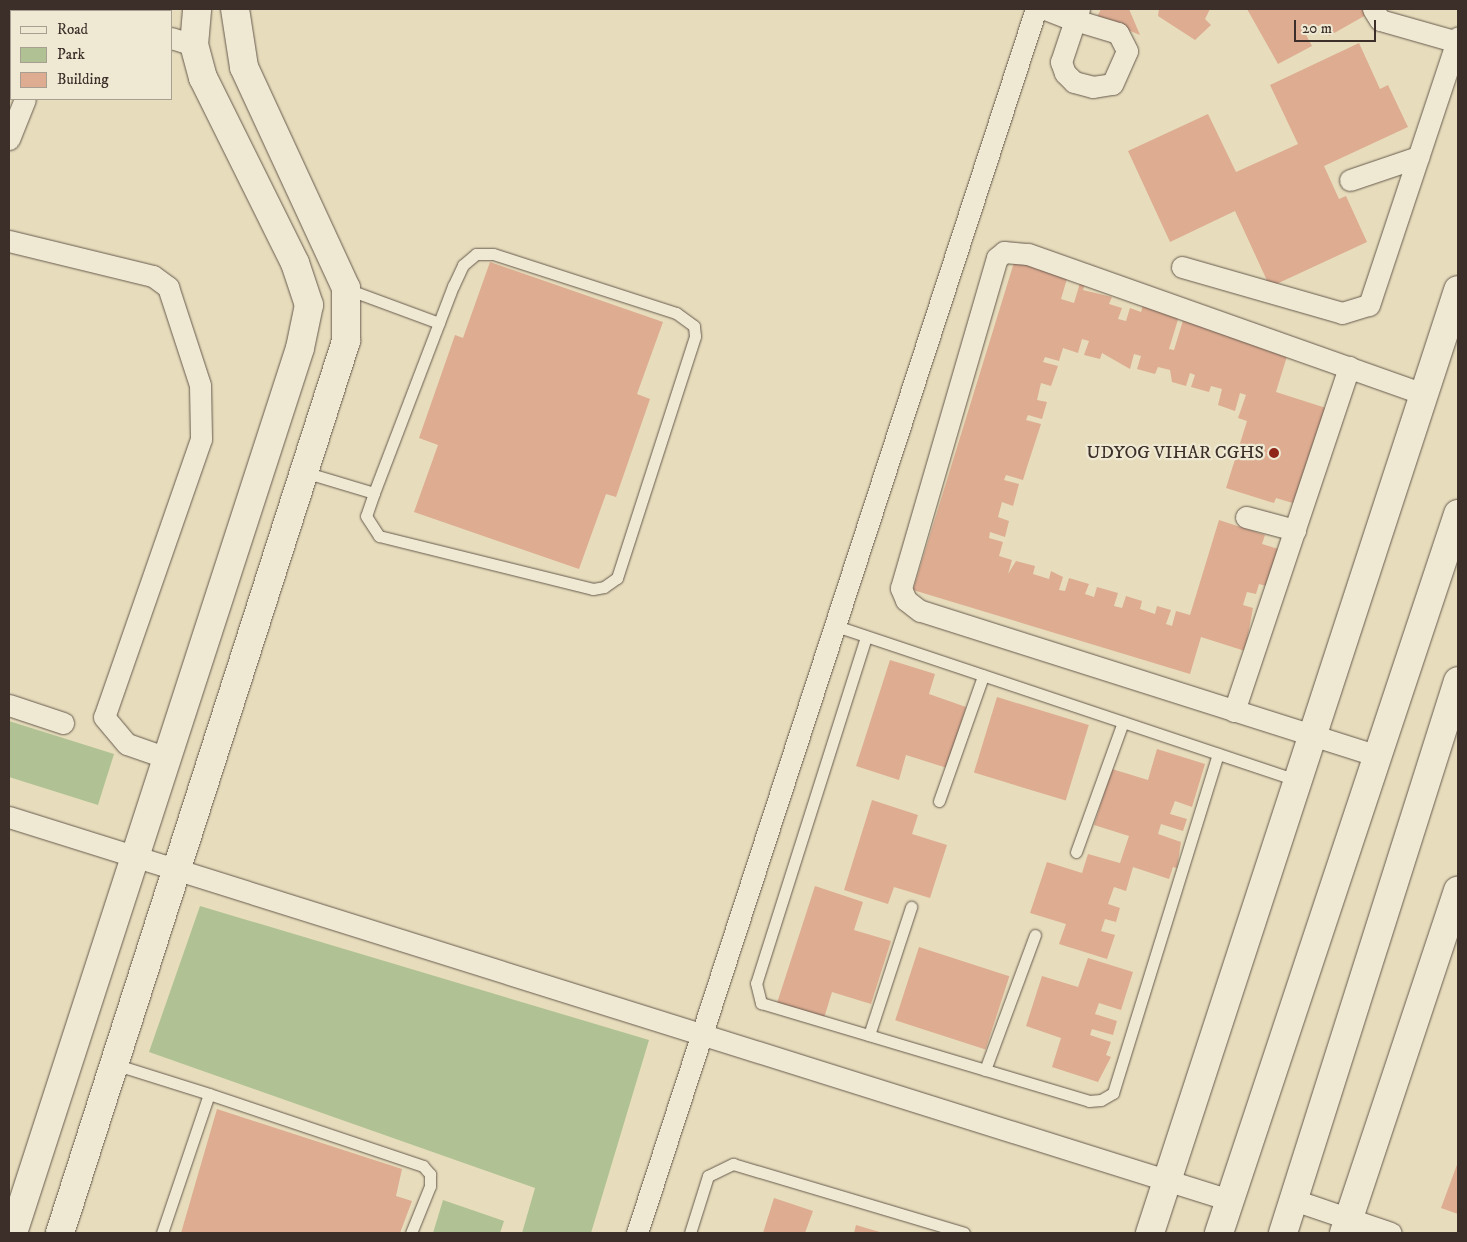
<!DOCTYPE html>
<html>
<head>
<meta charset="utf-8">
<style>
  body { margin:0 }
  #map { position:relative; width:1467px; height:1242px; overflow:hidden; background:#e7ddbc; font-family:"IM FELL DW Pica",serif }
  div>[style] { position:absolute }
  .green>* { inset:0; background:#b0c294 }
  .building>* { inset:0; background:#ddac91; transform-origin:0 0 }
  .roads { filter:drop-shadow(0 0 1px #675a4e) drop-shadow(0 0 1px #675a4e) }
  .lane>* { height:11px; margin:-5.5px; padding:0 5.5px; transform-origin:5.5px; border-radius:5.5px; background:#efe9d3 }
  .street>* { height:21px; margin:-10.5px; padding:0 10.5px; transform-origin:10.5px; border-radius:10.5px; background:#efe9d3 }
  .secondary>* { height:28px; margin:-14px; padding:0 14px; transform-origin:14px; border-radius:14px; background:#efe9d3 }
  .dots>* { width:14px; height:14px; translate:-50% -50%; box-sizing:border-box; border:2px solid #efe9d3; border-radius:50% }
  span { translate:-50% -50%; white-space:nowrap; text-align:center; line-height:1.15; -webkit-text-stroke:4.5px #efe9d3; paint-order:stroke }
  .poi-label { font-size:18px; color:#3c2f29 }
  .right { translate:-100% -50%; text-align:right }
  .frame { position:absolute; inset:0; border:10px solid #3c2f29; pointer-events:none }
  .legend { position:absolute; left:10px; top:10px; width:162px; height:90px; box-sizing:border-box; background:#efe9d3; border:1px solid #a79f8f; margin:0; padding:6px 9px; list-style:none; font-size:15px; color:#3c2f29 }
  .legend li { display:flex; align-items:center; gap:10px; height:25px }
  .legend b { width:25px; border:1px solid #a79f8f }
  .scale { position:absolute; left:1294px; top:20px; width:82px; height:22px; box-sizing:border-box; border:2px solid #3c2f29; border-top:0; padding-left:6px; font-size:15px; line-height:18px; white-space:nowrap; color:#3c2f29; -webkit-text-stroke:4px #efe9d3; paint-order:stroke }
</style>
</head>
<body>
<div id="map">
  <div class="green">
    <i style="clip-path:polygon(9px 721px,114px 754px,98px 805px,9px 777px)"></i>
    <i style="clip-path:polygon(200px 906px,649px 1040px,591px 1233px,522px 1233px,535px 1188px,149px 1052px)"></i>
    <i style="clip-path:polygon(443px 1200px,504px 1221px,500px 1233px,433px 1233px)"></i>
  </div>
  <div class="building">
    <i style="clip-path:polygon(1101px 9px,1129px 9px,1140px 35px,1097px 17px)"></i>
    <i style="clip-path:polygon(1159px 9px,1210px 9px,1205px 19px,1211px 25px,1195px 40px,1158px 16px)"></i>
    <i style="clip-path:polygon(1247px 9px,1362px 9px,1366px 15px,1329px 36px,1322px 24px,1305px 33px,1312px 46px,1278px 64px)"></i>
    <i style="clip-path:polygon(1359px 43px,1380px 89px,1388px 85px,1408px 127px,1324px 166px,1339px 199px,1346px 196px,1367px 242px,1270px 287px,1235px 211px,1170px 242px,1128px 151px,1208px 114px,1236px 172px,1298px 144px,1270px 85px)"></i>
    <i style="clip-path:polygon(1016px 256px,1069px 272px,1061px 299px,1074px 303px,1080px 283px,1085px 284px,1083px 290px,1112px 297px,1109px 304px,1122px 308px,1118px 319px,1126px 321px,1130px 308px,1141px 312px,1144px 302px,1180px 313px,1169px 349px,1174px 350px,1185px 314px,1214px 323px,1212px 331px,1288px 353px,1276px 392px,1326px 408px,1296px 504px,1276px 498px,1274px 503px,1226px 488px,1247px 421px,1238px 418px,1246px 395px,1240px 393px,1235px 411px,1218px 405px,1222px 389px,1211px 386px,1209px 392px,1191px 387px,1195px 375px,1190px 373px,1186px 386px,1172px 382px,1170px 370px,1158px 367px,1155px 374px,1137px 369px,1141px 356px,1134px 354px,1130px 369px,1102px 353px,1100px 359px,1084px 355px,1089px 341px,1082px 339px,1078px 353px,1063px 348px,1059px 361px,1045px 357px,1043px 362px,1058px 366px,1051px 386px,1041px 383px,1037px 400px,1047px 402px,1042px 419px,1028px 415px,1026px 420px,1041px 424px,1027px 467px,1023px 480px,1006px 475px,1004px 480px,1019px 484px,1013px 506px,1002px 502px,998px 517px,1009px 521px,1005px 537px,990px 532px,989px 538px,1003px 542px,999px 556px,1012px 560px,1008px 574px,1016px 561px,1035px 566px,1033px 574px,1049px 579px,1051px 571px,1063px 577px,1059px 590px,1065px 591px,1069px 578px,1089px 584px,1085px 594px,1094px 597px,1097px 587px,1118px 593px,1114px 606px,1122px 608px,1126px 596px,1142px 601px,1140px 609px,1155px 614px,1157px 606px,1171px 610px,1166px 624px,1172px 626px,1176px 611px,1190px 615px,1219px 520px,1265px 535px,1262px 544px,1282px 550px,1270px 587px,1259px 584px,1256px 594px,1247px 592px,1243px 605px,1253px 608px,1245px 651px,1201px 637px,1190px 674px,913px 590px)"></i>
    <i style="clip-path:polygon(490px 262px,663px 322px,637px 394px,650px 399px,616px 497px,606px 494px,579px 569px,414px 512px,438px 445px,419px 438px,455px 335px,463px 338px)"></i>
    <i style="clip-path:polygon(890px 660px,935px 674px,929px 694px,966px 707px,947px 768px,906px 755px,899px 780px,856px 766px)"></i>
    <i style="left:997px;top:697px;width:96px;height:79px;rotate:17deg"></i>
    <i style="clip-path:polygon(1157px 749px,1205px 764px,1192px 807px,1175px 801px,1170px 814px,1187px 819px,1183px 831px,1161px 824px,1158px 834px,1181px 842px,1177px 868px,1173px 867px,1169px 879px,1133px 867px,1126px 891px,1114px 887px,1108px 904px,1120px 908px,1116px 922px,1105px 919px,1101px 931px,1115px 935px,1107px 959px,1059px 944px,1066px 924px,1030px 913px,1047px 862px,1082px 873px,1088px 854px,1120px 863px,1129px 836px,1094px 825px,1112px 769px,1148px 780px)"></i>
    <i style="clip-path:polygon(872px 800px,918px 815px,912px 834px,947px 845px,930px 898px,894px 887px,888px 904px,844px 890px)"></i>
    <i style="clip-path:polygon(815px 886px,863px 902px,854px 930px,891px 941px,871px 1004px,832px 992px,824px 1018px,777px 1003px)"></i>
    <i style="left:919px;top:947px;width:95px;height:77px;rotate:18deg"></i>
    <i style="clip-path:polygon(1088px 958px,1133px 972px,1121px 1010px,1099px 1003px,1095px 1014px,1117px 1021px,1113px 1035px,1092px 1029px,1090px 1035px,1111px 1042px,1106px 1055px,1111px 1057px,1098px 1082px,1052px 1067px,1061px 1038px,1026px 1026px,1042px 976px,1078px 987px)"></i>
    <i style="clip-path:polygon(217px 1109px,402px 1169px,396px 1196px,412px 1201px,400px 1233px,181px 1233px)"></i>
    <i style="clip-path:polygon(1458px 1162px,1458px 1214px,1441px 1208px)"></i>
    <i style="clip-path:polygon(774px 1198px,813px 1211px,805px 1233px,763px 1233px)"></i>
    <i style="clip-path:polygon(856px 1225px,883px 1233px,854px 1233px)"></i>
  </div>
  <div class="roads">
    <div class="lane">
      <i style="left:347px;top:289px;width:98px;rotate:20.3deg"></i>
      <i style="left:304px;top:472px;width:73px;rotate:16.7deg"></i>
      <i style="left:374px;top:493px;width:24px;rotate:109deg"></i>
      <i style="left:366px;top:516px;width:24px;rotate:57deg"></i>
      <i style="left:379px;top:536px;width:220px;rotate:13.9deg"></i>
      <i style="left:593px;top:589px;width:11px;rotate:-10deg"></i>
      <i style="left:604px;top:587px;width:16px;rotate:-35deg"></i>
      <i style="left:617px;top:578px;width:254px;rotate:-72.1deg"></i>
      <i style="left:695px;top:336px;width:10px;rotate:-96deg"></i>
      <i style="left:694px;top:326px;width:22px;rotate:-144deg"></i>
      <i style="left:676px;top:313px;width:192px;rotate:-162.1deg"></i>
      <i style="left:493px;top:254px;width:17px;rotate:180deg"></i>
      <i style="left:476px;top:254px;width:17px;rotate:140deg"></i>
      <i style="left:463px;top:265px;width:23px;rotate:115deg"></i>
      <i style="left:453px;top:286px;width:222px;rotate:110.9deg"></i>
      <i style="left:836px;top:626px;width:487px;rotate:18.5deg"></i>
      <i style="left:866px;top:637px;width:363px;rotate:107.6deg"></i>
      <i style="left:756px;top:983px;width:21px;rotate:76deg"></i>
      <i style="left:761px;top:1003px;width:342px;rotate:16.6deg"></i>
      <i style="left:1089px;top:1101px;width:12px;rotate:-5deg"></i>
      <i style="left:1101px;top:1100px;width:14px;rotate:-30deg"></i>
      <i style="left:1113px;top:1093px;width:355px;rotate:-72.8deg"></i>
      <i style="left:939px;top:801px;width:133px;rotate:-70.6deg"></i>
      <i style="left:1076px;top:852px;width:138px;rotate:-70.1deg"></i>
      <i style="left:869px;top:1035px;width:135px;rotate:-71.8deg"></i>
      <i style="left:117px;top:1065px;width:96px;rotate:17.5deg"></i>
      <i style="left:209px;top:1094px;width:147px;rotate:108.7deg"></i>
      <i style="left:985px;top:1070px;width:144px;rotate:-69.7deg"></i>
      <i style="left:209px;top:1094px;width:226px;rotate:18.6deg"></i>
      <i style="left:423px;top:1166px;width:11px;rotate:49deg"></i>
      <i style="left:430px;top:1174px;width:12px;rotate:90deg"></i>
      <i style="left:430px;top:1186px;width:51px;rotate:112deg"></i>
      <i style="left:690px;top:1233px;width:60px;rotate:-72.5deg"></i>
      <i style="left:708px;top:1176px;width:28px;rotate:-26deg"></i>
      <i style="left:733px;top:1164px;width:241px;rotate:16.6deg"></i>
    </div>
    <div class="street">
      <i style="left:84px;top:9px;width:8px;rotate:14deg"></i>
      <i style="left:1045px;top:9px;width:22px;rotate:21deg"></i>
      <i style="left:1066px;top:17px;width:9px;rotate:18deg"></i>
      <i style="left:1075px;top:20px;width:45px;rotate:16.8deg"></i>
      <i style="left:1118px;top:33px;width:20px;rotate:63deg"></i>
      <i style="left:1127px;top:51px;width:36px;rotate:114deg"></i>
      <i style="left:1112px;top:84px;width:19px;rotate:171deg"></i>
      <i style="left:1093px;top:87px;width:20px;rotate:-165deg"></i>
      <i style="left:1074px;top:82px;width:13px;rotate:-135deg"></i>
      <i style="left:1065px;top:73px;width:12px;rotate:-110deg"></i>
      <i style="left:1061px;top:62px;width:44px;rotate:-71.6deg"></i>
      <i style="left:1075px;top:20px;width:12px;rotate:-70deg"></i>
      <i style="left:1373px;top:9px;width:13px;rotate:58deg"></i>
      <i style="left:1380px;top:20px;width:81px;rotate:15.8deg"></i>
      <i style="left:60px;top:11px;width:2px;rotate:-63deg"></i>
      <i style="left:171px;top:38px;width:24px;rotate:17deg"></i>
      <i style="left:9px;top:139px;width:43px;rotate:-68.2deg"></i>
      <i style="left:1350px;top:180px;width:72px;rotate:-18.7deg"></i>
      <i style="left:9px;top:241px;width:148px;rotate:13.7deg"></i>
      <i style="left:153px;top:276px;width:19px;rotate:36deg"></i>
      <i style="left:168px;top:287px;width:103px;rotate:71.9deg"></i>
      <i style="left:200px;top:385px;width:54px;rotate:88.9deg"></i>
      <i style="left:201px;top:439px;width:294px;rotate:109.2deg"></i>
      <i style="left:104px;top:717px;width:35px;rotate:50deg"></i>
      <i style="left:127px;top:744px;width:42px;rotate:19.3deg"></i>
      <i style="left:1182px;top:267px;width:166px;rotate:16deg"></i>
      <i style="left:1342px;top:313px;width:28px;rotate:-17deg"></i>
      <i style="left:1369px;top:305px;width:282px;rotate:-71.6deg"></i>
      <i style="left:1246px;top:517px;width:51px;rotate:14.9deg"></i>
      <i style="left:9px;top:705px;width:57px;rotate:18.4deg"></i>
      <i style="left:1234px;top:711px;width:363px;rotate:-71.5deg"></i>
      <i style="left:1378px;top:756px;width:480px;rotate:-162.4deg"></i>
      <i style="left:920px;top:611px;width:18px;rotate:-142deg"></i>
      <i style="left:906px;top:600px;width:13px;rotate:-113deg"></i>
      <i style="left:901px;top:588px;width:344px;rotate:-73.8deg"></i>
      <i style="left:997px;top:258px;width:9px;rotate:-41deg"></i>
      <i style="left:1004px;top:252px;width:24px;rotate:5deg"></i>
      <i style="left:1028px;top:254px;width:420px;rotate:19.5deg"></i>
      <i style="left:9px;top:817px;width:1280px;rotate:17.42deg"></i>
      <i style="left:1294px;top:1200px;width:102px;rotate:18.8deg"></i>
      <i style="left:637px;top:1233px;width:1287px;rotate:-71.95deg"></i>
    </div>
    <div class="secondary">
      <i style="left:13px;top:1233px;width:930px;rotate:-72.03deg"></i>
      <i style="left:300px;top:348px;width:44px;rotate:-78.2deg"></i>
      <i style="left:309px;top:305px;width:44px;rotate:-108.4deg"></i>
      <i style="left:295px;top:263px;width:207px;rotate:-116.4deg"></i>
      <i style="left:203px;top:78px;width:34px;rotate:-105deg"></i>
      <i style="left:194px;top:45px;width:36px;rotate:-85deg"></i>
      <i style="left:60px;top:1233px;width:937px;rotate:-72.22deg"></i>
      <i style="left:346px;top:341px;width:53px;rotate:-90deg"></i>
      <i style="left:346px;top:288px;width:243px;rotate:-114.8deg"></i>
      <i style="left:244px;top:67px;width:59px;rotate:-98.8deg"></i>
      <i style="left:1150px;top:1233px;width:992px;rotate:-71.91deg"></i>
      <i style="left:1219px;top:1233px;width:758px;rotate:-71.61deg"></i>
      <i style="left:1283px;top:1233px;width:579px;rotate:-72.41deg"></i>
      <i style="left:1344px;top:1233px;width:361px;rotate:-71.6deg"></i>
    </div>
  </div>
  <div class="dots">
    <i style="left:1274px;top:453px;background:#8f2418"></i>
  </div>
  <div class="poi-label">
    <span class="right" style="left:1264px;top:453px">UDYOG VIHAR CGHS</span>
  </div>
  <div class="frame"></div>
  <ul class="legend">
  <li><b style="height:6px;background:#efe9d3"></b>Road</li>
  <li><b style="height:14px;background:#b0c294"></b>Park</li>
  <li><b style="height:14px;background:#ddac91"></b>Building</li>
  </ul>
  <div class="scale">20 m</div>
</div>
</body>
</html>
